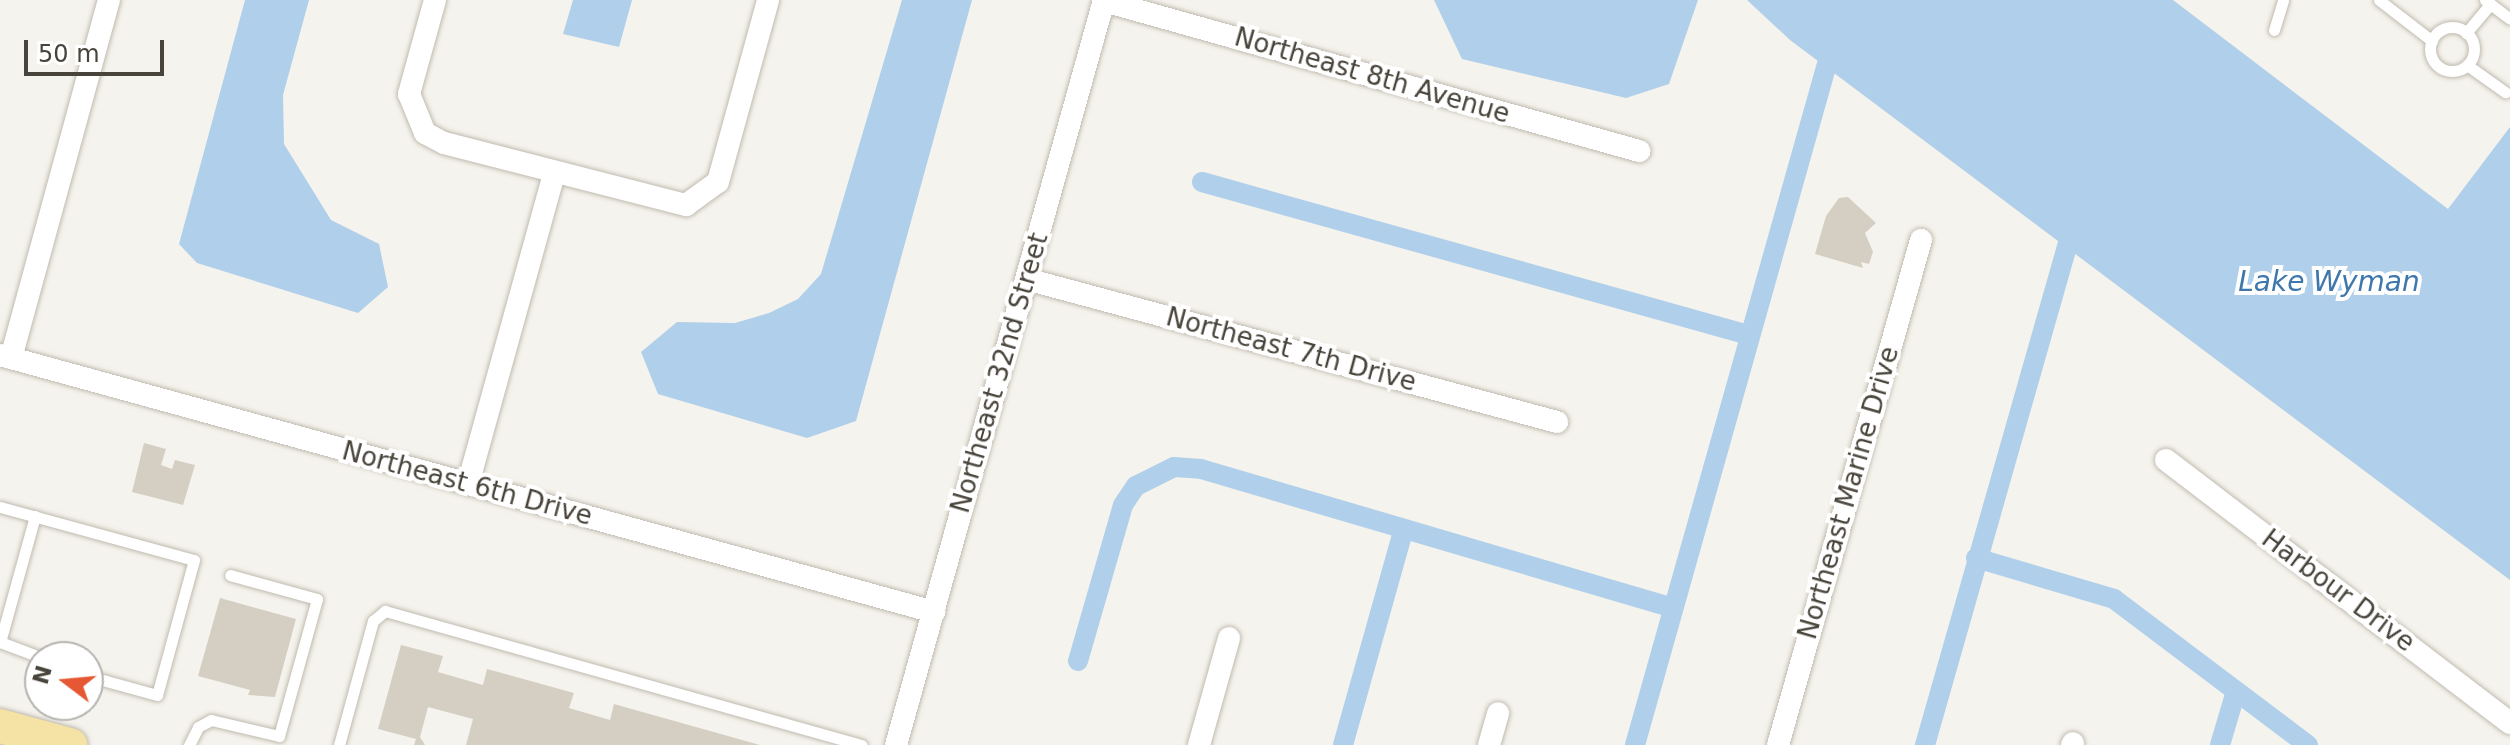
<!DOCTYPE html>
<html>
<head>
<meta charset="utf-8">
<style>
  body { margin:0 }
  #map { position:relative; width:2510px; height:745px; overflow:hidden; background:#f5f3ed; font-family:"DejaVu Sans",sans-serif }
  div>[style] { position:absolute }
  .water>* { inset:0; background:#b0cfea }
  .canal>* { height:20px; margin:-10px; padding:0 10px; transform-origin:10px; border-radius:10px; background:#b0cfea }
  .building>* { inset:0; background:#d5cfc3 }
  .roads { filter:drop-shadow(0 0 2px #c0bbb0) drop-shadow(0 0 2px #c0bbb0) }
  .service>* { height:11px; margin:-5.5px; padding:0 5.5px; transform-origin:5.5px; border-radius:5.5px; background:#fff }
  .service>.ring { margin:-5.5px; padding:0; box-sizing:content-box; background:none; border:11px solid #fff; border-radius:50% }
  .minor>* { height:22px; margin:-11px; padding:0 11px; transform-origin:11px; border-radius:11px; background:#fff }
  .primary>* { height:34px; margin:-17px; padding:0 17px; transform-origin:17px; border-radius:17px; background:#f5e3a6 }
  span { translate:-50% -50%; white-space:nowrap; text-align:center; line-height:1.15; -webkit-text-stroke:8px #fff; paint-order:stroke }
  .street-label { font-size:26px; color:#49443b }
  .water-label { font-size:28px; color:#3d77ac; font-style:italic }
  .north { position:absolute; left:24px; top:641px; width:80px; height:80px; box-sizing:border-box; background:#fff; border:2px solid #b6b4b1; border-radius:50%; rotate:286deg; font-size:22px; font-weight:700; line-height:32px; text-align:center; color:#49443b }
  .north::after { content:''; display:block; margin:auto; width:28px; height:36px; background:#e55833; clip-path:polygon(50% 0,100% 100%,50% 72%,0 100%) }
  .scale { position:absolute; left:24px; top:40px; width:140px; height:36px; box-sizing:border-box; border:4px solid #49443b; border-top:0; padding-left:10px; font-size:24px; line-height:28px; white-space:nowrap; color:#49443b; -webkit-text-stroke:6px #fff; paint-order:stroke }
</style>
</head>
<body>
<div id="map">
  <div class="water">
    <i style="clip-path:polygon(245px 0,309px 0,283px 95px,284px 144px,331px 220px,379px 244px,388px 287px,358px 313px,197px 263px,179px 244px)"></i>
    <i style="clip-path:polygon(573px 0,632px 0,619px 47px,563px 34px)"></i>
    <i style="clip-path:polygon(902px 0,972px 0,856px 421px,807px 438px,658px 394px,641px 352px,677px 322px,735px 323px,769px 313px,798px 299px,821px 274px)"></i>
    <i style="clip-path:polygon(1434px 0,1698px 0,1669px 84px,1626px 98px,1462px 59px)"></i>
    <i style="clip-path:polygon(1747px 0,2173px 0,2448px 209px,2510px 127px,2510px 580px,1790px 40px)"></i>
  </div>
  <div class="canal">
    <i style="left:1202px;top:182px;width:568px;rotate:15.63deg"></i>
    <i style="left:1976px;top:558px;width:144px;rotate:16.5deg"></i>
    <i style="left:2114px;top:599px;width:243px;rotate:37deg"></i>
    <i style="left:1078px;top:661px;width:162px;rotate:-73.9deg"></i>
    <i style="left:1123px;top:505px;width:23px;rotate:-56deg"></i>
    <i style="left:1136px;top:486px;width:42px;rotate:-26.6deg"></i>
    <i style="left:1174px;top:467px;width:27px;rotate:4deg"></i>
    <i style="left:1201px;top:469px;width:492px;rotate:16.4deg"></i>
    <i style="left:1343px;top:745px;width:222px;rotate:-74.3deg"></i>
    <i style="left:1635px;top:745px;width:774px;rotate:-74.26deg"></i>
    <i style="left:1925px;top:745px;width:544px;rotate:-74.1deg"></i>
    <i style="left:2220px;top:745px;width:56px;rotate:-73.5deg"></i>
  </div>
  <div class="building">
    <i style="clip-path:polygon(1848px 197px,1876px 223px,1865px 233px,1873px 252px,1869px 264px,1861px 262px,1863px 268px,1815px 254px,1826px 216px,1839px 198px)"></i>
    <i style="clip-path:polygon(144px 443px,166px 449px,161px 465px,172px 469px,175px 460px,195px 465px,183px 505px,132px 492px)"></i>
    <i style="clip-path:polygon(220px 598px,296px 619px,275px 697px,248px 695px,250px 690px,198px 676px)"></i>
    <i style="clip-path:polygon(401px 645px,443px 656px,438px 672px,483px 685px,487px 669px,574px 693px,569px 708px,610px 720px,614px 704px,760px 745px,466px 745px,473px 719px,428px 707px,420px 737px,425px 745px,414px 745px,416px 739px,378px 729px)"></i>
  </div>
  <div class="roads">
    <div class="service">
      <i style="left:2379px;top:0;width:67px;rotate:37.7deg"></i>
      <i style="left:2485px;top:0;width:31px;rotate:37deg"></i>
      <i class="ring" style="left:2430px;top:27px;width:33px;height:33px"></i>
      <i style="left:2274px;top:30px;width:31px;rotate:-73deg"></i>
      <i style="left:2466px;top:33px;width:38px;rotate:-50deg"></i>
      <i style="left:2467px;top:65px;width:47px;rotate:35.4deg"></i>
      <i style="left:0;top:507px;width:201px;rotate:15.3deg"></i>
      <i style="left:194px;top:560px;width:140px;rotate:105.3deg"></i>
      <i style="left:157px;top:695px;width:72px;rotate:-164.6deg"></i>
      <i style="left:35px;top:516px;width:131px;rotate:105.5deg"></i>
      <i style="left:0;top:642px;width:43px;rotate:20.6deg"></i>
      <i style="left:189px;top:745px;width:20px;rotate:-63deg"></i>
      <i style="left:198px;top:727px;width:15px;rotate:-28deg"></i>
      <i style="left:211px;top:720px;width:70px;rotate:13.2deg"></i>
      <i style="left:279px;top:736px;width:142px;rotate:-74.5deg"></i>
      <i style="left:317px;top:599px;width:90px;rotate:-164.6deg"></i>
      <i style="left:339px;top:745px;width:129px;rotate:-74.7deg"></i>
      <i style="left:373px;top:621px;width:16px;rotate:-40deg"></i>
      <i style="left:385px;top:611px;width:495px;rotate:15.7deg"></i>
    </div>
    <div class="minor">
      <i style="left:435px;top:0;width:98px;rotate:105.5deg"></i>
      <i style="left:409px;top:94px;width:42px;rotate:67.7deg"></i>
      <i style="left:425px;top:133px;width:21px;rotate:28deg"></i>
      <i style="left:444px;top:143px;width:250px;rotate:14.4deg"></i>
      <i style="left:686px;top:205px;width:39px;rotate:-36deg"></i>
      <i style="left:718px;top:182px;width:189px;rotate:-74.6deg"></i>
      <i style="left:1104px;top:1px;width:556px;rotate:15.66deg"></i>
      <i style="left:1026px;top:279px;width:550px;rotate:15.07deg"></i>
      <i style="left:0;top:355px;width:969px;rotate:15.38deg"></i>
      <i style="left:11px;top:358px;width:371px;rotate:-74.7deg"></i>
      <i style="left:2166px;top:460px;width:433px;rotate:37.4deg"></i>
      <i style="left:468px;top:484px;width:323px;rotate:-74.5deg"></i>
      <i style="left:896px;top:745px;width:773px;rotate:-74.4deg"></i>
      <i style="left:1199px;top:745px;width:111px;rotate:-74.3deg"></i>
      <i style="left:1489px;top:745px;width:33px;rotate:-74deg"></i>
      <i style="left:1778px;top:745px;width:525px;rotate:-74.19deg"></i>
      <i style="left:2072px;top:745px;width:2px;rotate:-63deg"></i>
    </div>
    <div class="primary">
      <i style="left:0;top:726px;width:73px;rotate:15.2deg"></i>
    </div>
  </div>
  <div class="street-label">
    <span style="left:1372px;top:76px;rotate:16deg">Northeast 8th Avenue</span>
    <span style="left:1291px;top:350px;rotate:15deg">Northeast 7th Drive</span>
    <span style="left:1000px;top:373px;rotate:-74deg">Northeast 32nd Street</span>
    <span style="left:467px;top:484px;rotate:15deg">Northeast 6th Drive</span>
    <span style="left:1849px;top:493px;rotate:-74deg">Northeast Marine Drive</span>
    <span style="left:2338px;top:591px;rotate:37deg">Harbour Drive</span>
  </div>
  <div class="water-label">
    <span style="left:2329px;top:282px">Lake Wyman</span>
  </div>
  <div class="north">N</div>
  <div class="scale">50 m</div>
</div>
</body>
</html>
